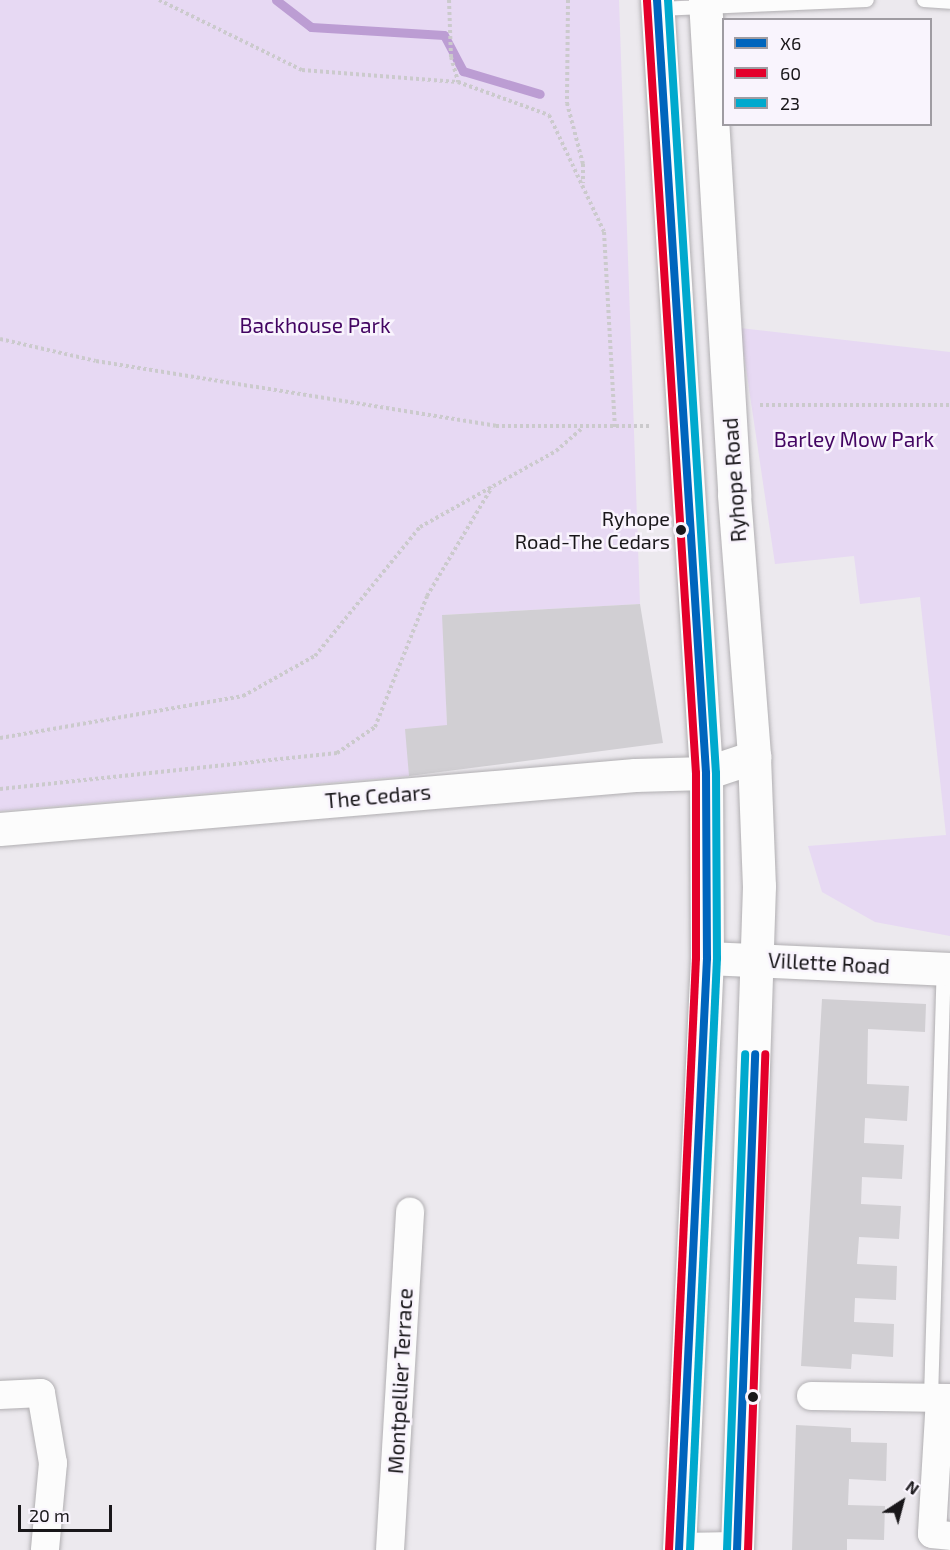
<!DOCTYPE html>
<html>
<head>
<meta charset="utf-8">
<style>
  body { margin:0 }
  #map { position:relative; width:950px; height:1550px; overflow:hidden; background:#ece9ee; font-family:"Exo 2",sans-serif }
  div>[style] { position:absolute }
  .green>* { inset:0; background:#e7d9f3 }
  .stream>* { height:9px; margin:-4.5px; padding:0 4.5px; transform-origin:4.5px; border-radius:4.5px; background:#bc9dd3 }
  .building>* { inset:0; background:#d1cfd3 }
  .path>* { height:4px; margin-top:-2px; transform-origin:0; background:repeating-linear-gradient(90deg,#cbcacc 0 3px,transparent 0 6px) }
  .roads { filter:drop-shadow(0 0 2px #b1afb2) drop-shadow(0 0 2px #b1afb2) }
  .service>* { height:14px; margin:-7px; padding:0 7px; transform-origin:7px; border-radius:7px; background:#fcfcfc }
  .minor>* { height:28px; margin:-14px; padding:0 14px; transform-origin:14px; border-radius:14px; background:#fcfcfc }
  .tertiary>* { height:33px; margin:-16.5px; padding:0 16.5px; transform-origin:16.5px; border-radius:16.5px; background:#fcfcfc }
  .secondary>* { height:33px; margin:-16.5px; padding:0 16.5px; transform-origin:16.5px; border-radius:16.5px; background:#fcfcfc }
  .bus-1>* { height:8px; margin:-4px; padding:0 4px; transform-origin:4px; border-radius:4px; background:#0065bd }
  .bus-2>* { height:8px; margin:-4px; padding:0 4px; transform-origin:4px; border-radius:4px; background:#e4002b }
  .bus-3>* { height:8px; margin:-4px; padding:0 4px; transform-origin:4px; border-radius:4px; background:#00a9ce }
  .dots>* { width:16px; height:16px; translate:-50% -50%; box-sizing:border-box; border:3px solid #f9f4fd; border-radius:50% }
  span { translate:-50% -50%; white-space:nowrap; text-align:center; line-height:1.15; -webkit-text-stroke:5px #f9f4fd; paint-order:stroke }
  .bus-label { font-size:20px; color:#19171a }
  .right { translate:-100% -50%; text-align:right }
  .park-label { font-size:21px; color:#430562 }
  .street-label { font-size:21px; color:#19171a }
  .legend { position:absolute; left:722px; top:18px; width:210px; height:108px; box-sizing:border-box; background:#f9f4fd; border:2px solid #9f9ca2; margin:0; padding:8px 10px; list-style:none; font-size:18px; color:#19171a }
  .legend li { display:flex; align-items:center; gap:12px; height:30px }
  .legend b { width:30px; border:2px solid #9f9ca2 }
  .north { position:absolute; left:872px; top:1472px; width:60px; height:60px; -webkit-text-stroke:4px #f9f4fd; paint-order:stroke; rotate:36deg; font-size:16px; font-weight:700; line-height:24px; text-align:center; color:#19171a }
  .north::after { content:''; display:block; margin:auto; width:21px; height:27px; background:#19171a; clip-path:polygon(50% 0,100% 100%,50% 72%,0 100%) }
  .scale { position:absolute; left:18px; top:1505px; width:94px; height:27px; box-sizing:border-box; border:3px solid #19171a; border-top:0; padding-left:8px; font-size:18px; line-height:21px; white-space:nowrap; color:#19171a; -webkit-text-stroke:4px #f9f4fd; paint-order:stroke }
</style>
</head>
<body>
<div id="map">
  <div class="green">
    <i style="clip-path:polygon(0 0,619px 0,640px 604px,443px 615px,447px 725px,409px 776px,0 811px)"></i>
    <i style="clip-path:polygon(740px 328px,950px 352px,950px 936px,875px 922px,822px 892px,808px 846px,946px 835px,920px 597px,860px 604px,854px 556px,775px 564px)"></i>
  </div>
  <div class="stream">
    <i style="left:276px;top:0;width:44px;rotate:37.6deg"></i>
    <i style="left:311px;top:27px;width:133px;rotate:3.4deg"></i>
    <i style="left:444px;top:35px;width:41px;rotate:62.2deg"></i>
    <i style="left:463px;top:71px;width:80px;rotate:16.6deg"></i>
  </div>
  <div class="building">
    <i style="clip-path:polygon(640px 604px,663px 743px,409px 776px,405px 729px,447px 725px,442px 615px)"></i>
    <i style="clip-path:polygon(822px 999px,926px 1004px,925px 1032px,868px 1029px,867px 1084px,909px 1086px,908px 1104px,907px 1121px,865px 1118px,864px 1143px,904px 1145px,902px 1179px,862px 1177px,861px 1204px,901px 1206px,899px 1239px,859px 1237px,857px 1264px,897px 1266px,896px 1300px,855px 1298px,854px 1322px,894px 1324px,893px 1357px,852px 1354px,851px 1369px,801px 1366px)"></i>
    <i style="clip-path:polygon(796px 1425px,851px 1428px,851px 1442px,887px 1443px,886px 1481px,849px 1479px,848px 1505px,885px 1506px,884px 1540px,847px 1539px,847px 1550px,792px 1550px)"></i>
  </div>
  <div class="path">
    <i style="left:159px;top:0;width:159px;rotate:26.1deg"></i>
    <i style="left:302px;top:70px;width:156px;rotate:4.4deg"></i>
    <i style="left:449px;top:0;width:57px;rotate:88deg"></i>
    <i style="left:451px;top:57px;width:26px;rotate:74deg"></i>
    <i style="left:458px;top:82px;width:97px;rotate:19.9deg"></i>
    <i style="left:549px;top:115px;width:129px;rotate:64.8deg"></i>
    <i style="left:604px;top:232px;width:196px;rotate:86.8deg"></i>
    <i style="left:568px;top:0;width:103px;rotate:90.6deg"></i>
    <i style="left:567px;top:103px;width:63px;rotate:75.3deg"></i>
    <i style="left:583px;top:164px;width:19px;rotate:90deg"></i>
    <i style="left:0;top:339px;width:98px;rotate:12.9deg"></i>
    <i style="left:96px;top:361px;width:405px;rotate:9.2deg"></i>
    <i style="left:496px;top:426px;width:155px"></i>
    <i style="left:760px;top:405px;width:190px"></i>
    <i style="left:0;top:738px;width:247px;rotate:-9.8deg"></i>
    <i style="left:243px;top:696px;width:82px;rotate:-29.1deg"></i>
    <i style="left:315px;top:656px;width:166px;rotate:-50.9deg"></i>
    <i style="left:420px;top:527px;width:156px;rotate:-29.2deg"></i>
    <i style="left:556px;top:451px;width:35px;rotate:-41deg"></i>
    <i style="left:0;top:789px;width:339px;rotate:-6.1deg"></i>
    <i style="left:337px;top:753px;width:46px;rotate:-34.4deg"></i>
    <i style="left:375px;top:727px;width:141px;rotate:-68.3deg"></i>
    <i style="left:427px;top:596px;width:127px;rotate:-59.2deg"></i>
  </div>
  <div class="roads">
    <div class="service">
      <i style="left:924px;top:0;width:26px;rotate:4deg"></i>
      <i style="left:658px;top:9px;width:209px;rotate:-2.5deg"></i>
      <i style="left:931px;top:1398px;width:429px;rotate:-88.3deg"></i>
    </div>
    <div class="minor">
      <i style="left:0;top:1395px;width:41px;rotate:-2.8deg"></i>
      <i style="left:41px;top:1393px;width:71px;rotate:80.3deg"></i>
      <i style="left:53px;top:1463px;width:87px;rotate:95.3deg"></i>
      <i style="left:811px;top:1396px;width:139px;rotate:0.8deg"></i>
      <i style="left:940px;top:1398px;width:136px;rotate:93.4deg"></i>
      <i style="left:932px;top:1534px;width:18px;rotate:6deg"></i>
      <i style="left:390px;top:1550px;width:339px;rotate:-86.6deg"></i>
    </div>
    <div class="tertiary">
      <i style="left:0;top:829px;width:637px;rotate:-4.86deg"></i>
      <i style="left:635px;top:775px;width:71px;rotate:-1.6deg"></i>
      <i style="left:706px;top:773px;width:51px;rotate:-18.4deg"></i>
      <i style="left:707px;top:958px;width:243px;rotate:2.6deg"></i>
    </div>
    <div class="secondary">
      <i style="left:657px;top:0;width:775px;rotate:86.37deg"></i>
      <i style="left:706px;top:773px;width:185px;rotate:89.7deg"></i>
      <i style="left:707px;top:958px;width:593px;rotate:92.71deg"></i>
      <i style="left:705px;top:0;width:496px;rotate:86.6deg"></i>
      <i style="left:734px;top:495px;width:263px;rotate:85.6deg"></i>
      <i style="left:754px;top:757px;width:129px;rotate:87.8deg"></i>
      <i style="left:759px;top:886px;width:664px;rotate:91.9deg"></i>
      <i style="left:679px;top:1549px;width:58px;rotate:-1deg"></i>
    </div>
  </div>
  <div class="bus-1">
    <i style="left:657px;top:0;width:775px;rotate:86.37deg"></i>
    <i style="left:706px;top:773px;width:185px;rotate:89.7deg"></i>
    <i style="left:707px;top:958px;width:593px;rotate:92.71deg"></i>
    <i style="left:737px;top:1550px;width:496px;rotate:-87.9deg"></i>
  </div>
  <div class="bus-2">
    <i style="left:647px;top:1px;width:774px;rotate:86.37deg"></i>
    <i style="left:696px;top:773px;width:185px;rotate:90deg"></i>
    <i style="left:696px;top:958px;width:593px;rotate:92.61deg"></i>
    <i style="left:748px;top:1550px;width:496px;rotate:-88deg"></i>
  </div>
  <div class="bus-3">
    <i style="left:668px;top:0;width:774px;rotate:86.45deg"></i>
    <i style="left:716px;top:773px;width:185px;rotate:89.7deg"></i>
    <i style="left:717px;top:958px;width:593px;rotate:92.61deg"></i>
    <i style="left:727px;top:1550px;width:496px;rotate:-87.9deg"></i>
  </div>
  <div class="dots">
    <i style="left:681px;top:530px;background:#19171a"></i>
    <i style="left:753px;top:1397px;background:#19171a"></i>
  </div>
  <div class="bus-label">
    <span class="right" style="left:670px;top:530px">Ryhope<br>Road-The Cedars</span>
  </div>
  <div class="park-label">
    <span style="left:315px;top:325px">Backhouse Park</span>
    <span style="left:854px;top:439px">Barley Mow Park</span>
  </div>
  <div class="street-label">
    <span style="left:734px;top:480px;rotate:-94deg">Ryhope Road</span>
    <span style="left:378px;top:796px;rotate:-5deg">The Cedars</span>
    <span style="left:829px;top:963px;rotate:3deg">Villette Road</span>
    <span style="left:400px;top:1381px;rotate:-87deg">Montpellier Terrace</span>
  </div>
  <ul class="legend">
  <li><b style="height:8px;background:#0065bd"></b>X6</li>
  <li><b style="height:8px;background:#e4002b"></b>60</li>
  <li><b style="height:8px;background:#00a9ce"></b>23</li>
  </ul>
  <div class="north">N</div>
  <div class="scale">20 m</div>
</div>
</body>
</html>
